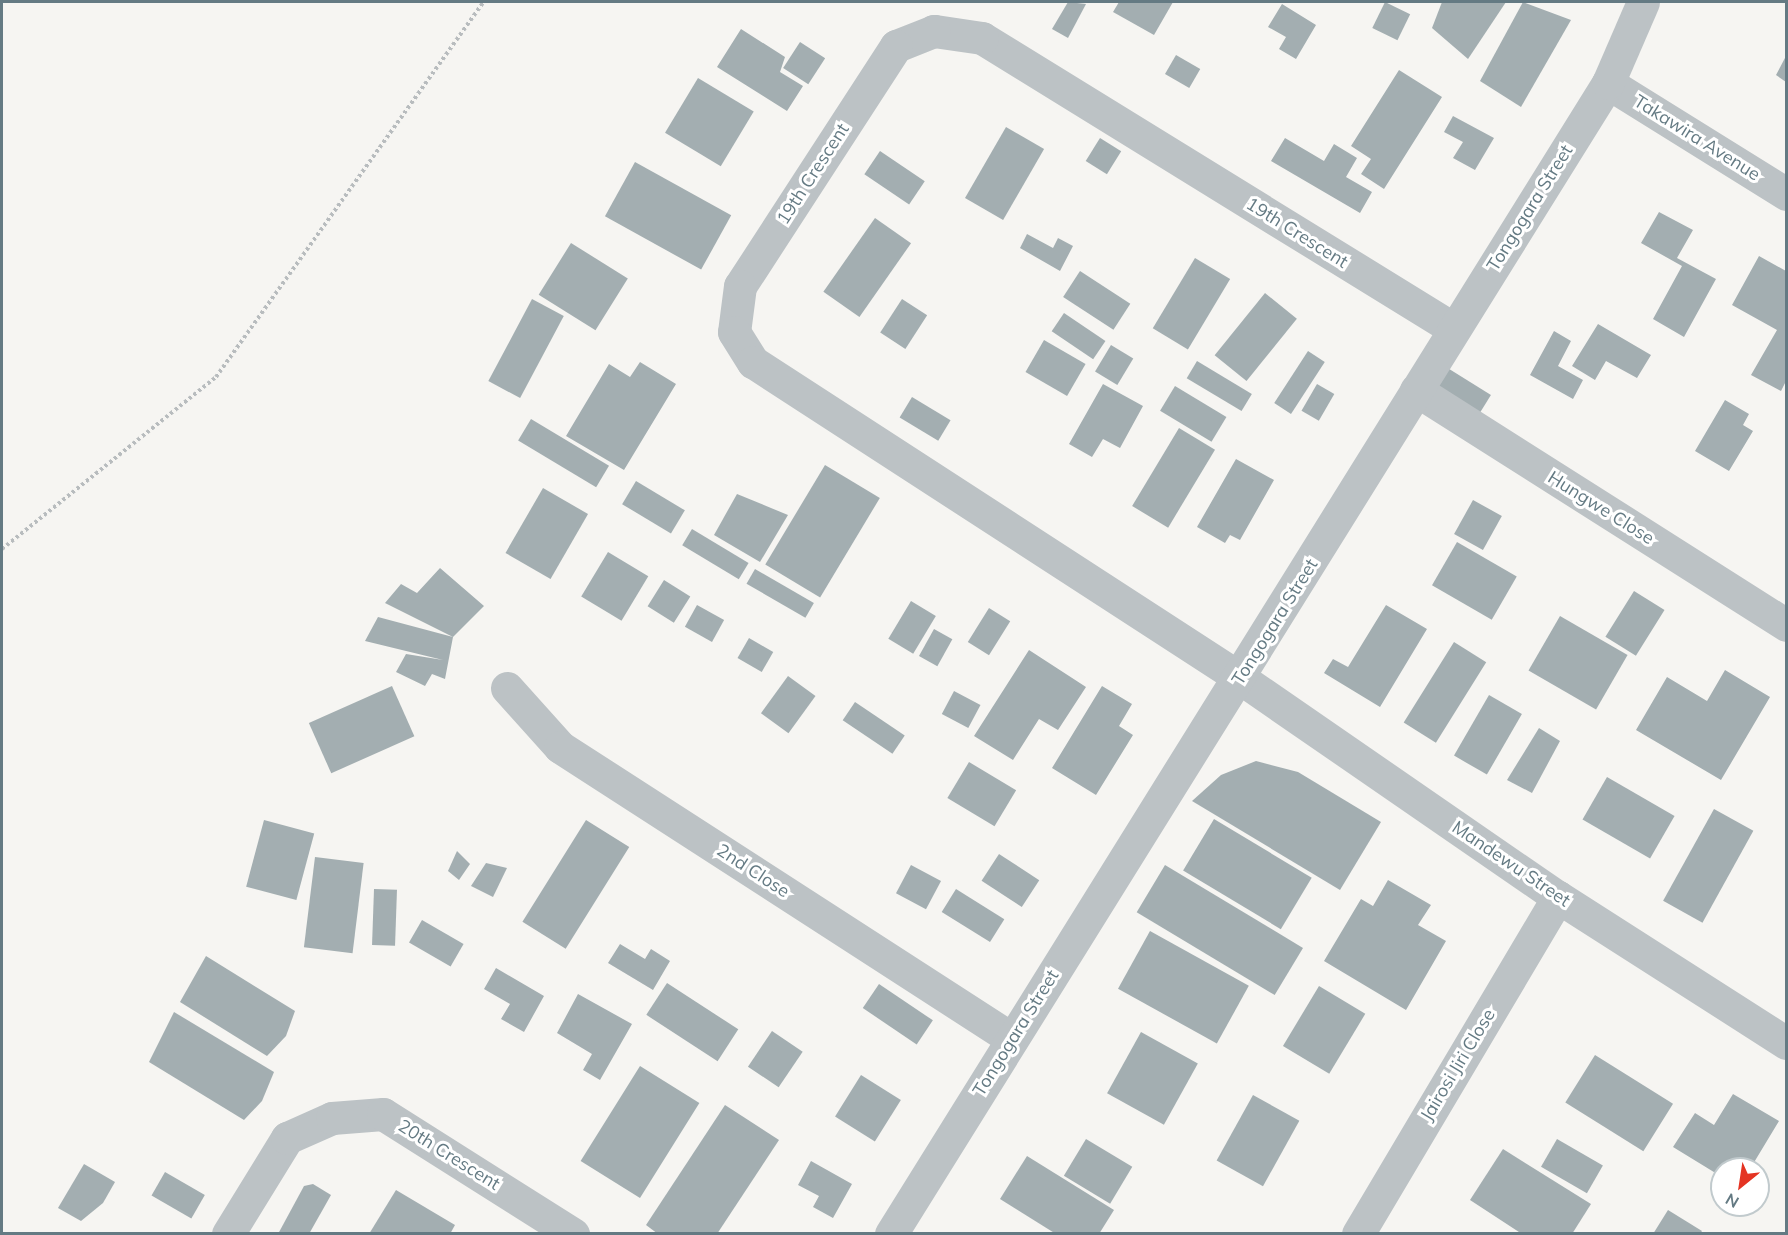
<!DOCTYPE html>
<html>
<head>
<meta charset="utf-8">
<style>
  body { margin:0 }
  #map { position:relative; width:1788px; height:1235px; overflow:hidden; background:#f6f5f2; font-family:Mulish,sans-serif }
  div>[style] { position:absolute }
  .building>* { inset:0; background:#a3aeb1; transform-origin:0 0 }
  .path>* { height:4px; margin-top:-2px; transform-origin:0; background:repeating-linear-gradient(90deg,#b8bcbe 0 3px,transparent 0 6px) }
  .minor>* { height:33px; margin:-16.5px; padding:0 16.5px; transform-origin:16.5px; border-radius:16.5px; background:#bcc2c5 }
  span { translate:-50% -50%; white-space:nowrap; text-align:center; line-height:1.15; -webkit-text-stroke:6px #fff; paint-order:stroke }
  .street-label { font-size:18px; color:#647a83 }
  .frame { position:absolute; inset:0; border:3px solid #647a83; pointer-events:none }
  .north { position:absolute; left:1710px; top:1157px; width:60px; height:60px; box-sizing:border-box; background:#fff; border:2px solid #c1cacd; border-radius:50%; rotate:210deg; font-size:16px; font-weight:700; line-height:24px; text-align:center; color:#647a83 }
  .north::after { content:''; display:block; margin:auto; width:21px; height:27px; background:#e43423; clip-path:polygon(50% 0,100% 100%,50% 72%,0 100%) }
</style>
</head>
<body>
<div id="map">
  <div class="building">
    <i style="clip-path:polygon(1068px 2px,1086px 4px,1068px 38px,1052px 29px)"></i>
    <i style="clip-path:polygon(1119px 2px,1173px 2px,1154px 35px,1113px 12px)"></i>
    <i style="left:1385px;top:2px;width:28px;height:29px;rotate:26deg"></i>
    <i style="clip-path:polygon(1442px 2px,1506px 2px,1468px 59px,1432px 28px)"></i>
    <i style="clip-path:polygon(1523px 2px,1571px 20px,1521px 107px,1480px 81px)"></i>
    <i style="clip-path:polygon(1282px 4px,1316px 25px,1296px 59px,1279px 49px,1286px 37px,1268px 27px)"></i>
    <i style="clip-path:polygon(741px 29px,785px 57px,780px 72px,803px 86px,787px 111px,717px 67px)"></i>
    <i style="left:800px;top:42px;width:30px;height:31px;rotate:33deg"></i>
    <i style="left:1176px;top:55px;width:28px;height:22px;rotate:30deg"></i>
    <i style="clip-path:polygon(1786px 56px,1786px 82px,1776px 75px)"></i>
    <i style="clip-path:polygon(1399px 70px,1442px 97px,1384px 189px,1361px 174px,1371px 159px,1351px 146px)"></i>
    <i style="left:698px;top:78px;width:65px;height:64px;rotate:31deg"></i>
    <i style="clip-path:polygon(1453px 116px,1494px 138px,1475px 170px,1453px 158px,1463px 142px,1444px 132px)"></i>
    <i style="left:1006px;top:127px;width:44px;height:82px;rotate:30deg"></i>
    <i style="left:1100px;top:138px;width:25px;height:27px;rotate:32deg"></i>
    <i style="clip-path:polygon(1285px 138px,1324px 161px,1334px 144px,1357px 158px,1346px 177px,1372px 192px,1360px 213px,1271px 161px)"></i>
    <i style="left:880px;top:151px;width:54px;height:28px;rotate:34deg"></i>
    <i style="left:635px;top:162px;width:110px;height:62px;rotate:29deg"></i>
    <i style="clip-path:polygon(1659px 212px,1693px 230px,1677px 258px,1716px 279px,1684px 337px,1653px 319px,1682px 266px,1641px 243px)"></i>
    <i style="left:875px;top:218px;width:44px;height:90px;rotate:35deg"></i>
    <i style="clip-path:polygon(1027px 234px,1053px 248px,1058px 238px,1073px 246px,1060px 271px,1020px 248px)"></i>
    <i style="left:571px;top:243px;width:67px;height:61px;rotate:32deg"></i>
    <i style="clip-path:polygon(1759px 256px,1786px 271px,1786px 381px,1781px 391px,1751px 375px,1777px 330px,1732px 305px)"></i>
    <i style="left:1195px;top:258px;width:41px;height:82px;rotate:31deg"></i>
    <i style="left:1080px;top:271px;width:60px;height:31px;rotate:33deg"></i>
    <i style="left:1265px;top:293px;width:41px;height:80px;rotate:39deg"></i>
    <i style="left:532px;top:299px;width:36px;height:93px;rotate:28deg"></i>
    <i style="left:902px;top:299px;width:30px;height:40px;rotate:33deg"></i>
    <i style="left:1064px;top:313px;width:50px;height:22px;rotate:34deg"></i>
    <i style="clip-path:polygon(1598px 324px,1651px 355px,1637px 378px,1606px 361px,1595px 380px,1572px 366px)"></i>
    <i style="clip-path:polygon(1554px 331px,1571px 341px,1558px 366px,1583px 380px,1573px 399px,1530px 375px)"></i>
    <i style="left:1044px;top:340px;width:48px;height:37px;rotate:30deg"></i>
    <i style="left:1111px;top:345px;width:26px;height:31px;rotate:31deg"></i>
    <i style="left:1308px;top:351px;width:20px;height:62px;rotate:33deg"></i>
    <i style="left:1197px;top:361px;width:64px;height:20px;rotate:31deg"></i>
    <i style="clip-path:polygon(640px 362px,676px 384px,624px 470px,566px 436px,609px 364px,630px 377px)"></i>
    <i style="left:1446px;top:367px;width:53px;height:24px;rotate:32deg"></i>
    <i style="clip-path:polygon(1103px 384px,1143px 406px,1120px 448px,1103px 439px,1092px 457px,1069px 444px)"></i>
    <i style="left:1317px;top:384px;width:20px;height:31px;rotate:30deg"></i>
    <i style="left:1175px;top:386px;width:60px;height:29px;rotate:31deg"></i>
    <i style="left:912px;top:397px;width:45px;height:24px;rotate:31deg"></i>
    <i style="clip-path:polygon(1725px 400px,1749px 414px,1743px 425px,1753px 431px,1729px 471px,1695px 451px)"></i>
    <i style="left:531px;top:419px;width:91px;height:25px;rotate:31deg"></i>
    <i style="left:1179px;top:428px;width:42px;height:91px;rotate:31deg"></i>
    <i style="clip-path:polygon(1236px 459px,1274px 480px,1240px 540px,1230px 535px,1225px 543px,1197px 527px)"></i>
    <i style="left:825px;top:465px;width:64px;height:116px;rotate:31deg"></i>
    <i style="left:636px;top:481px;width:57px;height:27px;rotate:31deg"></i>
    <i style="left:543px;top:488px;width:52px;height:75px;rotate:30deg"></i>
    <i style="clip-path:polygon(737px 494px,788px 515px,760px 562px,714px 535px)"></i>
    <i style="left:1473px;top:500px;width:33px;height:39px;rotate:29deg"></i>
    <i style="left:692px;top:529px;width:66px;height:19px;rotate:31deg"></i>
    <i style="left:1457px;top:542px;width:69px;height:50px;rotate:30deg"></i>
    <i style="left:608px;top:552px;width:47px;height:52px;rotate:31deg"></i>
    <i style="clip-path:polygon(440px 568px,484px 606px,453px 637px,445px 679px,432px 674px,425px 686px,396px 672px,406px 654px,443px 660px,365px 641px,378px 617px,453px 637px,385px 603px,401px 584px,417px 593px)"></i>
    <i style="left:755px;top:569px;width:68px;height:17px;rotate:30deg"></i>
    <i style="left:664px;top:580px;width:31px;height:31px;rotate:32deg"></i>
    <i style="left:1634px;top:591px;width:36px;height:54px;rotate:32deg"></i>
    <i style="left:911px;top:601px;width:29px;height:44px;rotate:31deg"></i>
    <i style="left:697px;top:605px;width:31px;height:25px;rotate:29deg"></i>
    <i style="clip-path:polygon(1386px 605px,1427px 629px,1380px 707px,1324px 673px,1333px 659px,1348px 667px)"></i>
    <i style="left:989px;top:608px;width:25px;height:40px;rotate:32deg"></i>
    <i style="left:1560px;top:616px;width:78px;height:63px;rotate:30deg"></i>
    <i style="left:934px;top:629px;width:21px;height:31px;rotate:29deg"></i>
    <i style="left:749px;top:638px;width:28px;height:23px;rotate:30deg"></i>
    <i style="left:1454px;top:642px;width:38px;height:95px;rotate:32deg"></i>
    <i style="clip-path:polygon(1029px 650px,1086px 687px,1058px 730px,1039px 719px,1013px 760px,974px 736px)"></i>
    <i style="clip-path:polygon(1725px 670px,1770px 697px,1721px 780px,1636px 730px,1667px 677px,1707px 701px)"></i>
    <i style="left:788px;top:676px;width:34px;height:46px;rotate:36deg"></i>
    <i style="left:392px;top:686px;width:55px;height:91px;rotate:66deg"></i>
    <i style="clip-path:polygon(1102px 686px,1132px 704px,1119px 726px,1133px 735px,1096px 795px,1052px 768px)"></i>
    <i style="left:954px;top:691px;width:30px;height:26px;rotate:28deg"></i>
    <i style="left:1489px;top:695px;width:38px;height:70px;rotate:30deg"></i>
    <i style="left:855px;top:702px;width:60px;height:22px;rotate:34deg"></i>
    <i style="clip-path:polygon(1539px 728px,1560px 741px,1532px 793px,1507px 780px)"></i>
    <i style="clip-path:polygon(1256px 761px,1298px 772px,1381px 822px,1340px 890px,1192px 801px,1221px 775px)"></i>
    <i style="left:969px;top:762px;width:55px;height:42px;rotate:31deg"></i>
    <i style="left:1607px;top:777px;width:78px;height:49px;rotate:30deg"></i>
    <i style="left:1714px;top:809px;width:45px;height:105px;rotate:29deg"></i>
    <i style="left:1214px;top:819px;width:114px;height:60px;rotate:31deg"></i>
    <i style="left:264px;top:820px;width:52px;height:69px;rotate:15deg"></i>
    <i style="left:586px;top:820px;width:51px;height:120px;rotate:32deg"></i>
    <i style="clip-path:polygon(457px 851px,470px 864px,459px 880px,448px 871px)"></i>
    <i style="left:999px;top:854px;width:48px;height:32px;rotate:33deg"></i>
    <i style="left:315px;top:857px;width:49px;height:91px;rotate:7deg"></i>
    <i style="clip-path:polygon(486px 863px,507px 868px,493px 897px,471px 886px)"></i>
    <i style="left:911px;top:865px;width:34px;height:32px;rotate:28deg"></i>
    <i style="left:1165px;top:865px;width:161px;height:55px;rotate:31deg"></i>
    <i style="clip-path:polygon(1388px 880px,1431px 905px,1418px 925px,1446px 941px,1406px 1010px,1324px 961px,1361px 899px,1373px 906px)"></i>
    <i style="left:374px;top:889px;width:23px;height:56px;rotate:2deg"></i>
    <i style="left:956px;top:889px;width:57px;height:27px;rotate:32deg"></i>
    <i style="left:422px;top:920px;width:48px;height:26px;rotate:30deg"></i>
    <i style="left:1150px;top:931px;width:113px;height:66px;rotate:29deg"></i>
    <i style="clip-path:polygon(620px 944px,645px 959px,651px 949px,670px 961px,653px 990px,608px 963px)"></i>
    <i style="clip-path:polygon(206px 956px,295px 1011px,286px 1036px,267px 1056px,180px 1002px)"></i>
    <i style="clip-path:polygon(496px 968px,544px 996px,524px 1032px,501px 1019px,510px 1004px,484px 989px)"></i>
    <i style="left:667px;top:983px;width:85px;height:38px;rotate:33deg"></i>
    <i style="left:879px;top:984px;width:65px;height:29px;rotate:34deg"></i>
    <i style="left:1319px;top:986px;width:54px;height:70px;rotate:31deg"></i>
    <i style="clip-path:polygon(578px 994px,632px 1024px,600px 1080px,583px 1070px,592px 1054px,557px 1033px)"></i>
    <i style="clip-path:polygon(174px 1012px,274px 1072px,262px 1101px,244px 1120px,149px 1062px)"></i>
    <i style="left:772px;top:1031px;width:37px;height:43px;rotate:34deg"></i>
    <i style="left:1141px;top:1032px;width:65px;height:70px;rotate:29deg"></i>
    <i style="left:1595px;top:1055px;width:92px;height:56px;rotate:32deg"></i>
    <i style="left:640px;top:1066px;width:70px;height:112px;rotate:32deg"></i>
    <i style="left:861px;top:1075px;width:47px;height:49px;rotate:32deg"></i>
    <i style="clip-path:polygon(1733px 1094px,1779px 1121px,1750px 1169px,1722px 1169px,1722px 1177px,1673px 1147px,1695px 1113px,1714px 1125px)"></i>
    <i style="left:1253px;top:1095px;width:53px;height:75px;rotate:29deg"></i>
    <i style="clip-path:polygon(725px 1105px,779px 1140px,717px 1234px,658px 1234px,646px 1225px)"></i>
    <i style="left:1086px;top:1139px;width:54px;height:43px;rotate:31deg"></i>
    <i style="left:1557px;top:1139px;width:53px;height:32px;rotate:30deg"></i>
    <i style="clip-path:polygon(1503px 1149px,1591px 1204px,1572px 1234px,1522px 1234px,1470px 1200px)"></i>
    <i style="clip-path:polygon(1027px 1156px,1114px 1210px,1099px 1234px,1056px 1234px,1000px 1199px)"></i>
    <i style="clip-path:polygon(811px 1161px,852px 1184px,833px 1218px,813px 1207px,819px 1196px,798px 1185px)"></i>
    <i style="clip-path:polygon(84px 1164px,115px 1182px,103px 1203px,81px 1221px,58px 1208px)"></i>
    <i style="left:165px;top:1172px;width:46px;height:27px;rotate:30deg"></i>
    <i style="clip-path:polygon(313px 1184px,331px 1195px,309px 1234px,278px 1234px,304px 1186px)"></i>
    <i style="clip-path:polygon(396px 1190px,455px 1225px,450px 1234px,369px 1234px)"></i>
    <i style="clip-path:polygon(1668px 1210px,1702px 1231px,1700px 1234px,1653px 1234px)"></i>
  </div>
  <div class="path">
    <i style="left:2px;top:549px;width:275px;rotate:-38.8deg"></i>
    <i style="left:216px;top:377px;width:460px;rotate:-54.5deg"></i>
  </div>
  <div class="minor">
    <i style="left:1608px;top:83px;width:210px;rotate:31.9deg"></i>
    <i style="left:1454px;top:329px;width:554px;rotate:-148.35deg"></i>
    <i style="left:982px;top:38px;width:49px;rotate:-171.7deg"></i>
    <i style="left:934px;top:31px;width:41px;rotate:158.5deg"></i>
    <i style="left:896px;top:46px;width:286px;rotate:123deg"></i>
    <i style="left:740px;top:286px;width:46px;rotate:97.4deg"></i>
    <i style="left:734px;top:332px;width:36px;rotate:58deg"></i>
    <i style="left:753px;top:362px;width:581px;rotate:32.98deg"></i>
    <i style="left:1240px;top:678px;width:386px;rotate:34.6deg"></i>
    <i style="left:1558px;top:897px;width:271px;rotate:32.6deg"></i>
    <i style="left:1416px;top:390px;width:438px;rotate:32.4deg"></i>
    <i style="left:507px;top:688px;width:79px;rotate:48.1deg"></i>
    <i style="left:560px;top:747px;width:538px;rotate:32.86deg"></i>
    <i style="left:228px;top:1234px;width:113px;rotate:-58.4deg"></i>
    <i style="left:287px;top:1138px;width:49px;rotate:-24deg"></i>
    <i style="left:332px;top:1118px;width:51px;rotate:-4.5deg"></i>
    <i style="left:383px;top:1114px;width:225px;rotate:32.3deg"></i>
    <i style="left:891px;top:1234px;width:1356px;rotate:-58.08deg"></i>
    <i style="left:1608px;top:83px;width:88px;rotate:-66.6deg"></i>
    <i style="left:1358px;top:1234px;width:392px;rotate:-59.3deg"></i>
  </div>
  <div class="street-label">
    <span style="left:1697px;top:138px;rotate:32deg">Takawira Avenue</span>
    <span style="left:813px;top:174px;rotate:-57deg">19th Crescent</span>
    <span style="left:1530px;top:208px;rotate:-58deg">Tongogara Street</span>
    <span style="left:1297px;top:233px;rotate:32deg">19th Crescent</span>
    <span style="left:1601px;top:508px;rotate:32deg">Hungwe Close</span>
    <span style="left:1275px;top:622px;rotate:-58deg">Tongogara Street</span>
    <span style="left:1511px;top:864px;rotate:34deg">Mandewu Street</span>
    <span style="left:753px;top:871px;rotate:33deg">2nd Close</span>
    <span style="left:1016px;top:1033px;rotate:-58deg">Tongogara Street</span>
    <span style="left:1458px;top:1065px;rotate:-59deg">Jairosi Jiri Close</span>
    <span style="left:449px;top:1155px;rotate:32deg">20th Crescent</span>
  </div>
  <div class="frame"></div>
  <div class="north">N</div>
</div>
</body>
</html>
